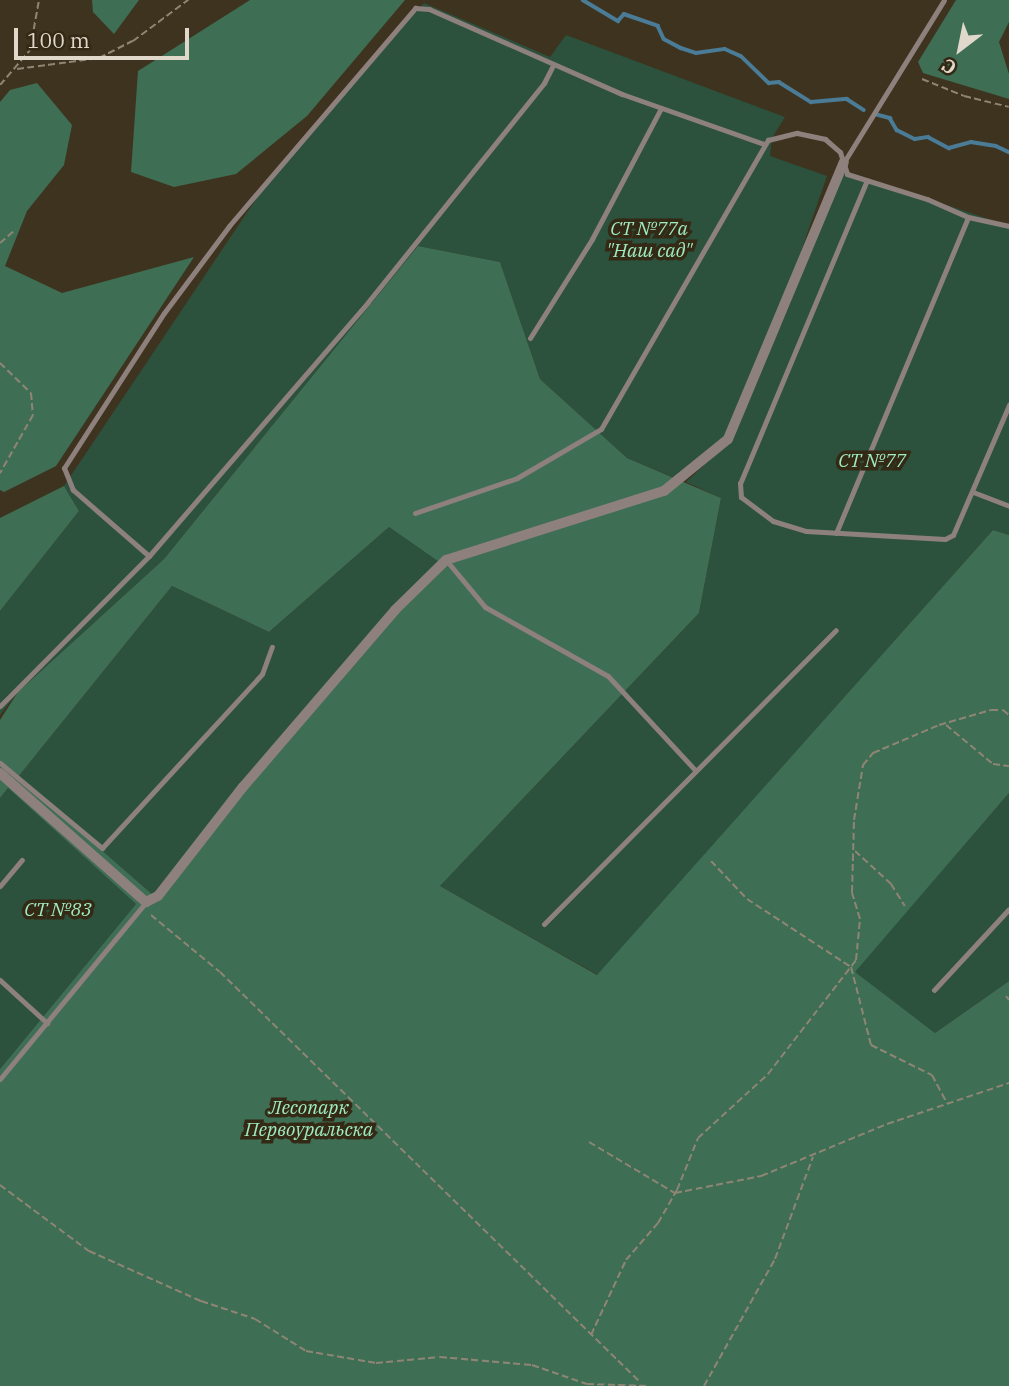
<!DOCTYPE html>
<html>
<head>
<meta charset="utf-8">
<style>
  body { margin:0 }
  #map { position:relative; width:1009px; height:1386px; overflow:hidden; background:#3e331e; font-family:"IBM Plex Serif",serif }
  div>[style] { position:absolute }
  .green>* { inset:0; background:#2c513d }
  .forest>* { inset:0; background:#3e6e54 }
  .stream>* { height:3.5px; margin:-1.75px; padding:0 1.75px; transform-origin:1.75px; border-radius:1.75px; background:#4a7c97 }
  .path>* { height:2px; margin-top:-1px; transform-origin:0; background:repeating-linear-gradient(90deg,#8e8574 0 7px,transparent 0 10.5px) }
  .lane>* { height:5px; margin:-2.5px; padding:0 2.5px; transform-origin:2.5px; border-radius:2.5px; background:#8d807d }
  .street>* { height:10px; margin:-5px; padding:0 5px; transform-origin:5px; border-radius:5px; background:#8d807d }
  span { translate:-50% -50%; white-space:nowrap; text-align:center; line-height:1.15; -webkit-text-stroke:7px #342914; paint-order:stroke }
  .park-label { font-size:19px; color:#9eecc0; font-style:italic }
  .north { position:absolute; left:925px; top:14px; width:70px; height:70px; -webkit-text-stroke:5px #342914; paint-order:stroke; rotate:212deg; font-size:19px; font-weight:700; line-height:28px; text-align:center; color:#dfd8cb }
  .north::after { content:''; display:block; margin:auto; width:24px; height:32px; background:#dfd8cb; clip-path:polygon(50% 0,100% 100%,50% 72%,0 100%) }
  .scale { position:absolute; left:14px; top:28px; width:175px; height:32px; box-sizing:border-box; border:4px solid #dfd8cb; border-top:0; padding-left:9px; font-size:21px; line-height:24px; white-space:nowrap; color:#dfd8cb; -webkit-text-stroke:5px #342914; paint-order:stroke }
</style>
</head>
<body>
<div id="map">
  <div class="green">
    <i style="clip-path:polygon(424px 3px,550px 57px,566px 35px,785px 117px,772px 138px,770px 156px,827px 176px,784px 301px,724px 437px,675px 478px,627px 458px,540px 379px,500px 262px,418px 246px,164px 559px,18px 692px,0 715px,0 611px,79px 511px,64px 486px,268px 181px)"></i>
    <i style="clip-path:polygon(837px 168px,1009px 226px,1009px 535px,993px 530px,598px 975px,440px 886px,699px 613px,721px 498px,686px 482px,730px 441px,790px 304px)"></i>
    <i style="clip-path:polygon(389px 527px,442px 564px,153px 895px,18px 777px,172px 586px,269px 632px)"></i>
    <i style="clip-path:polygon(8px 788px,136px 904px,0 1069px,0 798px)"></i>
    <i style="clip-path:polygon(1009px 793px,1009px 981px,935px 1033px,854px 972px)"></i>
  </div>
  <div class="forest">
    <i style="clip-path:polygon(92px 0,139px 0,114px 34px,93px 12px)"></i>
    <i style="clip-path:polygon(250px 0,405px 0,307px 116px,236px 174px,174px 187px,131px 172px,138px 71px)"></i>
    <i style="clip-path:polygon(956px 0,1009px 0,1009px 22px,999px 42px,1009px 74px,1009px 99px,923px 73px,918px 62px)"></i>
    <i style="clip-path:polygon(37px 83px,72px 125px,64px 165px,27px 211px,5px 266px,62px 293px,194px 257px,56px 466px,4px 492px,0 490px,0 102px,10px 90px)"></i>
    <i style="clip-path:polygon(evenodd,418px 246px,500px 262px,540px 379px,627px 458px,721px 498px,699px 613px,440px 886px,597px 975px,993px 530px,1009px 535px,1009px 793px,855px 972px,935px 1033px,1009px 981px,1009px 1386px,0 1386px,0 1069px,136px 904px,8px 788px,0 798px,0 720px,18px 692px,164px 559px,418px 246px,389px 527px,442px 564px,263px 757px,153px 895px,18px 777px,172px 586px,269px 632px,389px 527px)"></i>
    <i style="clip-path:polygon(64px 486px,79px 511px,0 611px,0 518px)"></i>
  </div>
  <div class="stream">
    <i style="left:583px;top:0;width:41px;rotate:31deg"></i>
    <i style="left:618px;top:21px;width:9px;rotate:-49deg"></i>
    <i style="left:624px;top:14px;width:36px;rotate:19deg"></i>
    <i style="left:658px;top:26px;width:14px;rotate:65deg"></i>
    <i style="left:664px;top:39px;width:19px;rotate:28deg"></i>
    <i style="left:681px;top:48px;width:16px;rotate:18deg"></i>
    <i style="left:696px;top:53px;width:29px;rotate:-8deg"></i>
    <i style="left:725px;top:49px;width:17px;rotate:24deg"></i>
    <i style="left:741px;top:56px;width:39px;rotate:44deg"></i>
    <i style="left:769px;top:83px;width:10px;rotate:-6deg"></i>
    <i style="left:779px;top:82px;width:38px;rotate:32deg"></i>
    <i style="left:811px;top:102px;width:36px;rotate:-5deg"></i>
    <i style="left:847px;top:99px;width:20px;rotate:33deg"></i>
    <i style="left:875px;top:114px;width:16px;rotate:15deg"></i>
    <i style="left:890px;top:118px;width:14px;rotate:60deg"></i>
    <i style="left:897px;top:130px;width:20px;rotate:27deg"></i>
    <i style="left:915px;top:139px;width:13px;rotate:-9deg"></i>
    <i style="left:928px;top:137px;width:24px;rotate:28deg"></i>
    <i style="left:949px;top:148px;width:23px;rotate:-15deg"></i>
    <i style="left:971px;top:142px;width:25px;rotate:9deg"></i>
    <i style="left:996px;top:146px;width:14px;rotate:25deg"></i>
  </div>
  <div class="path">
    <i style="left:17px;top:69px;width:83px;rotate:-7.6deg"></i>
    <i style="left:99px;top:58px;width:38px;rotate:-27deg"></i>
    <i style="left:133px;top:41px;width:69px;rotate:-36.7deg"></i>
    <i style="left:922px;top:79px;width:45px;rotate:22deg"></i>
    <i style="left:964px;top:96px;width:46px;rotate:13.7deg"></i>
    <i style="left:0;top:85px;width:46px;rotate:-49.4deg"></i>
    <i style="left:30px;top:50px;width:51px;rotate:-79.8deg"></i>
    <i style="left:0;top:243px;width:21px;rotate:-41deg"></i>
    <i style="left:0;top:363px;width:43px;rotate:44.1deg"></i>
    <i style="left:31px;top:393px;width:22px;rotate:85deg"></i>
    <i style="left:33px;top:415px;width:67px;rotate:119.6deg"></i>
    <i style="left:946px;top:725px;width:61px;rotate:39.7deg"></i>
    <i style="left:993px;top:764px;width:16px;rotate:7deg"></i>
    <i style="left:855px;top:851px;width:49px;rotate:42.5deg"></i>
    <i style="left:891px;top:884px;width:26px;rotate:58deg"></i>
    <i style="left:711px;top:861px;width:52px;rotate:46.5deg"></i>
    <i style="left:747px;top:899px;width:124px;rotate:33.2deg"></i>
    <i style="left:851px;top:967px;width:81px;rotate:75.6deg"></i>
    <i style="left:871px;top:1045px;width:68px;rotate:26.2deg"></i>
    <i style="left:932px;top:1075px;width:32px;rotate:62deg"></i>
    <i style="left:151px;top:915px;width:89px;rotate:39.6deg"></i>
    <i style="left:220px;top:972px;width:588px;rotate:44.31deg"></i>
    <i style="left:1006px;top:996px;width:5px;rotate:53deg"></i>
    <i style="left:589px;top:1142px;width:100px;rotate:30.7deg"></i>
    <i style="left:675px;top:1193px;width:88px;rotate:-11.2deg"></i>
    <i style="left:761px;top:1176px;width:136px;rotate:-22.4deg"></i>
    <i style="left:887px;top:1124px;width:129px;rotate:-18.6deg"></i>
    <i style="left:0;top:1185px;width:111px;rotate:36.6deg"></i>
    <i style="left:89px;top:1251px;width:123px;rotate:24.1deg"></i>
    <i style="left:201px;top:1301px;width:57px;rotate:18.4deg"></i>
    <i style="left:255px;top:1319px;width:60px;rotate:32.1deg"></i>
    <i style="left:306px;top:1351px;width:71px;rotate:9.7deg"></i>
    <i style="left:376px;top:1363px;width:64px;rotate:-5.4deg"></i>
    <i style="left:440px;top:1357px;width:92px;rotate:5deg"></i>
    <i style="left:532px;top:1365px;width:58px;rotate:19.1deg"></i>
    <i style="left:587px;top:1384px;width:63px;rotate:1.8deg"></i>
    <i style="left:591px;top:1335px;width:83px;rotate:-65deg"></i>
    <i style="left:626px;top:1260px;width:49px;rotate:-49.1deg"></i>
    <i style="left:658px;top:1223px;width:38px;rotate:-60deg"></i>
    <i style="left:677px;top:1190px;width:56px;rotate:-68deg"></i>
    <i style="left:698px;top:1138px;width:95px;rotate:-42.4deg"></i>
    <i style="left:768px;top:1074px;width:144px;rotate:-52.3deg"></i>
    <i style="left:856px;top:960px;width:41px;rotate:-84.4deg"></i>
    <i style="left:860px;top:919px;width:28px;rotate:-107deg"></i>
    <i style="left:852px;top:892px;width:72px;rotate:-88.4deg"></i>
    <i style="left:854px;top:820px;width:56px;rotate:-80.7deg"></i>
    <i style="left:863px;top:765px;width:16px;rotate:-50deg"></i>
    <i style="left:873px;top:753px;width:72px;rotate:-23deg"></i>
    <i style="left:939px;top:725px;width:54px;rotate:-16.1deg"></i>
    <i style="left:991px;top:710px;width:12px"></i>
    <i style="left:1003px;top:710px;width:8px;rotate:40deg"></i>
    <i style="left:704px;top:1386px;width:145px;rotate:-60.8deg"></i>
    <i style="left:775px;top:1259px;width:109px;rotate:-69.6deg"></i>
  </div>
  <div class="lane">
    <i style="left:844px;top:162px;width:190px;rotate:-58.3deg"></i>
    <i style="left:867px;top:180px;width:329px;rotate:112.7deg"></i>
    <i style="left:740px;top:483px;width:14px;rotate:86deg"></i>
    <i style="left:741px;top:497px;width:40px;rotate:37deg"></i>
    <i style="left:773px;top:521px;width:34px;rotate:17deg"></i>
    <i style="left:806px;top:531px;width:139px;rotate:3.3deg"></i>
    <i style="left:945px;top:539px;width:9px;rotate:-27deg"></i>
    <i style="left:953px;top:535px;width:142px;rotate:-66.7deg"></i>
    <i style="left:530px;top:338px;width:117px;rotate:-57.9deg"></i>
    <i style="left:592px;top:239px;width:148px;rotate:-62.2deg"></i>
    <i style="left:973px;top:492px;width:39px;rotate:21deg"></i>
    <i style="left:415px;top:513px;width:108px;rotate:-18.9deg"></i>
    <i style="left:517px;top:478px;width:97px;rotate:-30.3deg"></i>
    <i style="left:601px;top:429px;width:334px;rotate:-60deg"></i>
    <i style="left:768px;top:140px;width:30px;rotate:-14deg"></i>
    <i style="left:797px;top:133px;width:29px;rotate:12deg"></i>
    <i style="left:825px;top:139px;width:20px;rotate:41deg"></i>
    <i style="left:840px;top:152px;width:23px;rotate:72deg"></i>
    <i style="left:847px;top:174px;width:84px;rotate:17.4deg"></i>
    <i style="left:927px;top:199px;width:45px;rotate:23.7deg"></i>
    <i style="left:968px;top:217px;width:42px;rotate:12.4deg"></i>
    <i style="left:836px;top:533px;width:342px;rotate:-67.3deg"></i>
    <i style="left:149px;top:556px;width:101px;rotate:-139deg"></i>
    <i style="left:73px;top:490px;width:24px;rotate:-112deg"></i>
    <i style="left:64px;top:468px;width:184px;rotate:-57.2deg"></i>
    <i style="left:164px;top:313px;width:109px;rotate:-53.2deg"></i>
    <i style="left:229px;top:226px;width:287px;rotate:-49.5deg"></i>
    <i style="left:415px;top:8px;width:14px;rotate:4deg"></i>
    <i style="left:429px;top:9px;width:211px;rotate:23.8deg"></i>
    <i style="left:622px;top:94px;width:151px;rotate:19.4deg"></i>
    <i style="left:446px;top:560px;width:61px;rotate:50.3deg"></i>
    <i style="left:485px;top:607px;width:141px;rotate:29.3deg"></i>
    <i style="left:608px;top:676px;width:129px;rotate:47.2deg"></i>
    <i style="left:0;top:706px;width:211px;rotate:-45.2deg"></i>
    <i style="left:149px;top:556px;width:335px;rotate:-49.2deg"></i>
    <i style="left:368px;top:302px;width:281px;rotate:-51.2deg"></i>
    <i style="left:544px;top:83px;width:20px;rotate:-63deg"></i>
    <i style="left:0;top:763px;width:133px;rotate:39.8deg"></i>
    <i style="left:102px;top:848px;width:236px;rotate:-47.4deg"></i>
    <i style="left:262px;top:674px;width:29px;rotate:-70deg"></i>
    <i style="left:0;top:886px;width:34px;rotate:-50deg"></i>
    <i style="left:544px;top:924px;width:414px;rotate:-45.2deg"></i>
    <i style="left:0;top:980px;width:64px;rotate:42.5deg"></i>
    <i style="left:934px;top:990px;width:110px;rotate:-47.2deg"></i>
    <i style="left:0;top:1079px;width:229px;rotate:-50.5deg"></i>
  </div>
  <div class="street">
    <i style="left:0;top:773px;width:195px;rotate:41.5deg"></i>
    <i style="left:146px;top:902px;width:13px;rotate:-27deg"></i>
    <i style="left:158px;top:896px;width:138px;rotate:-52.1deg"></i>
    <i style="left:243px;top:787px;width:233px;rotate:-49.3deg"></i>
    <i style="left:395px;top:610px;width:71px;rotate:-44.4deg"></i>
    <i style="left:446px;top:560px;width:229px;rotate:-17.6deg"></i>
    <i style="left:664px;top:491px;width:82px;rotate:-39.1deg"></i>
    <i style="left:728px;top:439px;width:300px;rotate:-67.3deg"></i>
  </div>
  <div class="park-label">
    <span style="left:649px;top:240px">СТ №77а<br>"Наш сад"</span>
    <span style="left:872px;top:461px">СТ №77</span>
    <span style="left:58px;top:910px">СТ №83</span>
    <span style="left:309px;top:1119px">Лесопарк<br>Первоуральска</span>
  </div>
  <div class="north">С</div>
  <div class="scale">100 m</div>
</div>
</body>
</html>
